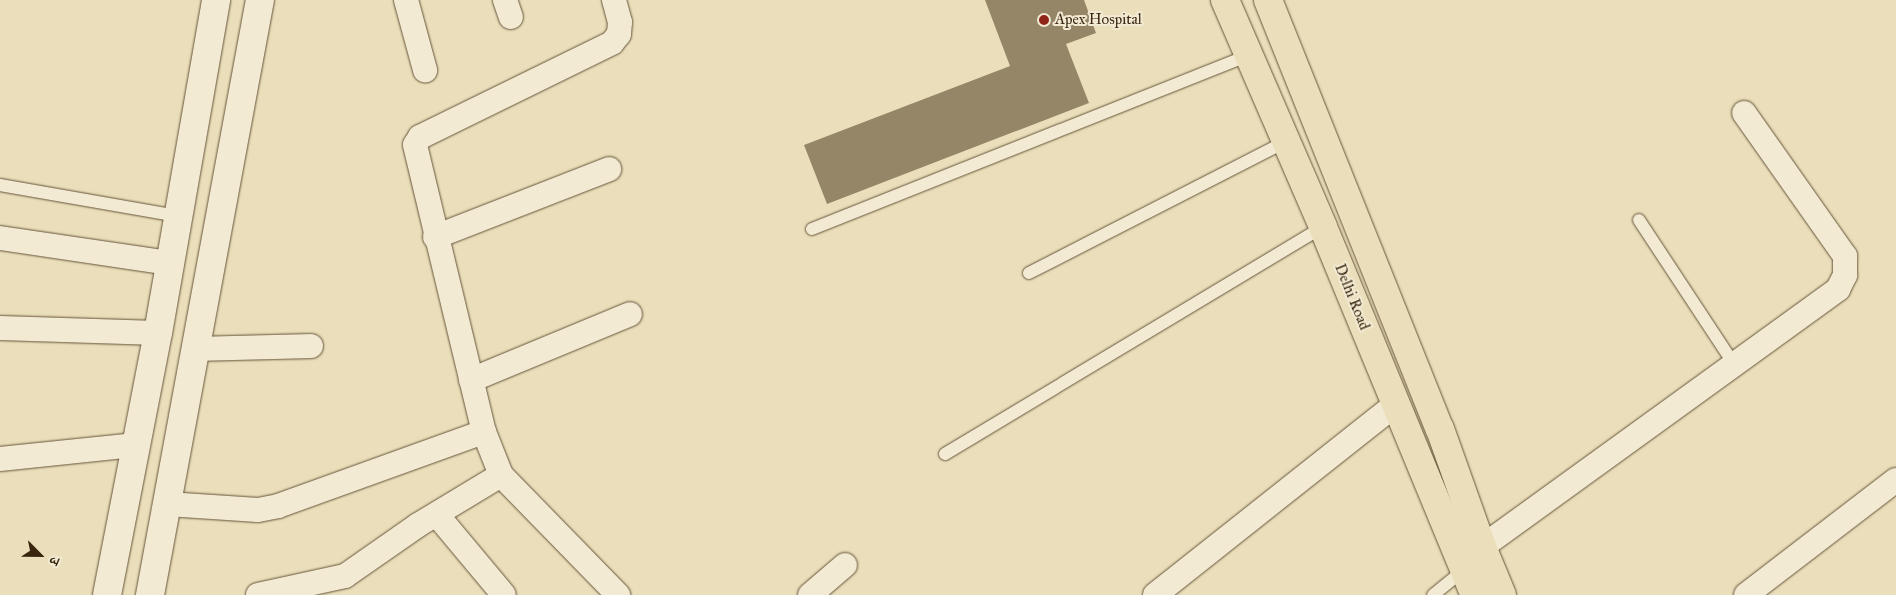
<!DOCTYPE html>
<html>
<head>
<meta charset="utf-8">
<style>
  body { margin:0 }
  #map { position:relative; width:1896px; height:595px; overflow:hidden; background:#ebdfbb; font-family:"IM FELL Great Primer","Noto Serif Devanagari",serif }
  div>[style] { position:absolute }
  .building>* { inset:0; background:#968668 }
  .roads { filter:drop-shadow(0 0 1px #66543a) drop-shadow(0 0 1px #66543a) }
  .service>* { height:12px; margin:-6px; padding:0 6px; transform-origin:6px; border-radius:6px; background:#f2ead3 }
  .minor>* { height:24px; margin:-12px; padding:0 12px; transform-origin:12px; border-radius:12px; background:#f2ead3 }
  .tertiary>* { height:28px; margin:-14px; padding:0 14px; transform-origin:14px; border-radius:14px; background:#f2ead3 }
  .primary>* { height:28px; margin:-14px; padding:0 14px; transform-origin:14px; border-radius:14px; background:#ebdfbb }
  .dots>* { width:14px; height:14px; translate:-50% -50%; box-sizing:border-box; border:2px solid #f2ead3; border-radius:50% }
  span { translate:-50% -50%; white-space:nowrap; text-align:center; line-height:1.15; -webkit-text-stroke:4px #f2ead3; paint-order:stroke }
  .poi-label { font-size:15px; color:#3a260f }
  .left { translate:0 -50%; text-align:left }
  .street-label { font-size:15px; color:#3a260f }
  .north { position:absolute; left:15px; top:530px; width:50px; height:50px; -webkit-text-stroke:4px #f2ead3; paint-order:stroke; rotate:113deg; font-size:14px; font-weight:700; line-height:20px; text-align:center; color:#3a260f }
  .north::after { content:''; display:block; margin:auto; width:18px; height:22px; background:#3a260f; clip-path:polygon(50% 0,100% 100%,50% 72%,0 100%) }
</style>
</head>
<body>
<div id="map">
  <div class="building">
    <i style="clip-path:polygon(985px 0,1084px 0,1096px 33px,1066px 44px,1089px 103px,827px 204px,804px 145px,1010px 66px)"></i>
  </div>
  <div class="roads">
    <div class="service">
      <i style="left:0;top:185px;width:181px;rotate:9.9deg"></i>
      <i style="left:1639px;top:220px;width:173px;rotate:56.6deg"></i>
      <i style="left:812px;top:229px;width:470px;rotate:-21.7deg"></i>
      <i style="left:1029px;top:273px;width:290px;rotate:-27.1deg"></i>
      <i style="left:945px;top:454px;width:441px;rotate:-31deg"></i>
      <i style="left:1433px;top:595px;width:41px;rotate:-39.1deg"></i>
    </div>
    <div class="minor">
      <i style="left:406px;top:0;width:73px;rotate:74.8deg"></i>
      <i style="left:505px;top:0;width:18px;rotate:71deg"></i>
      <i style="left:614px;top:0;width:23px;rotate:75deg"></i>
      <i style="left:620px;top:22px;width:12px;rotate:95deg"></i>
      <i style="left:619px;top:34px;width:11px;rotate:128deg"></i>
      <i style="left:612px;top:43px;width:214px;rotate:153.9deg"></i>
      <i style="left:420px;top:137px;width:9px;rotate:122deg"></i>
      <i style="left:415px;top:145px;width:295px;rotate:76.5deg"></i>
      <i style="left:484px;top:432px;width:46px;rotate:68.4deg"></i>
      <i style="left:501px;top:475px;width:168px;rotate:45.7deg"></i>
      <i style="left:435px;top:237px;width:187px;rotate:-21.3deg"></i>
      <i style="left:0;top:238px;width:172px;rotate:8.4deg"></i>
      <i style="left:0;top:328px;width:158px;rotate:1.8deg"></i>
      <i style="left:196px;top:349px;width:115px;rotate:-1.5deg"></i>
      <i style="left:471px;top:380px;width:172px;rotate:-22.5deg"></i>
      <i style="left:0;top:459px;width:137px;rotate:-5.9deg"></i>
      <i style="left:167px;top:504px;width:91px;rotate:3.8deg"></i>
      <i style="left:258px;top:510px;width:20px;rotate:-11deg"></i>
      <i style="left:278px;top:506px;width:219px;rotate:-19.8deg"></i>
      <i style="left:437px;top:515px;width:104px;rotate:50.1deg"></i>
      <i style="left:1482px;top:547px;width:440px;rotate:-35.9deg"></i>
      <i style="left:1838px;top:289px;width:16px;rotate:-63deg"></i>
      <i style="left:1845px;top:275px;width:19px;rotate:-90deg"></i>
      <i style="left:1845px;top:256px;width:175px;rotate:-125.2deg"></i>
      <i style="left:258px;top:595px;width:89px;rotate:-12.3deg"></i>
      <i style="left:345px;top:576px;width:89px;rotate:-34.9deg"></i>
      <i style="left:418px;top:525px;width:97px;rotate:-31.1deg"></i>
      <i style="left:810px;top:595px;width:46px;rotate:-40.6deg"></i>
      <i style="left:1155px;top:595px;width:306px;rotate:-38.4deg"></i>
      <i style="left:1746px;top:595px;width:189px;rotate:-37.5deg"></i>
    </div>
    <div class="tertiary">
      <i style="left:107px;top:595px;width:267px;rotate:-79deg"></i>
      <i style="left:158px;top:333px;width:338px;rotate:-80.1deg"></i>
      <i style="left:150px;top:595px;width:605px;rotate:-79.53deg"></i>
    </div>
    <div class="primary">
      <i style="left:1225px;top:0;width:247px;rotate:66.6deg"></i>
      <i style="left:1323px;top:227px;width:398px;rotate:67.6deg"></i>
      <i style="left:1268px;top:0;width:462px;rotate:68.2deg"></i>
      <i style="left:1440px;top:429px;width:125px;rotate:70.4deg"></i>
      <i style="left:1482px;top:547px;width:52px;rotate:67.4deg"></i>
    </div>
  </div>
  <div class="dots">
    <i style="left:1044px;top:20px;background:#8f2418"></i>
  </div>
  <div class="poi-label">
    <span class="left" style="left:1055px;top:20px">Apex Hospital</span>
  </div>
  <div class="street-label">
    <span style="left:1352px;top:297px;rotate:68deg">Delhi Road</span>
  </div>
  <div class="north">उ</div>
</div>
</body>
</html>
